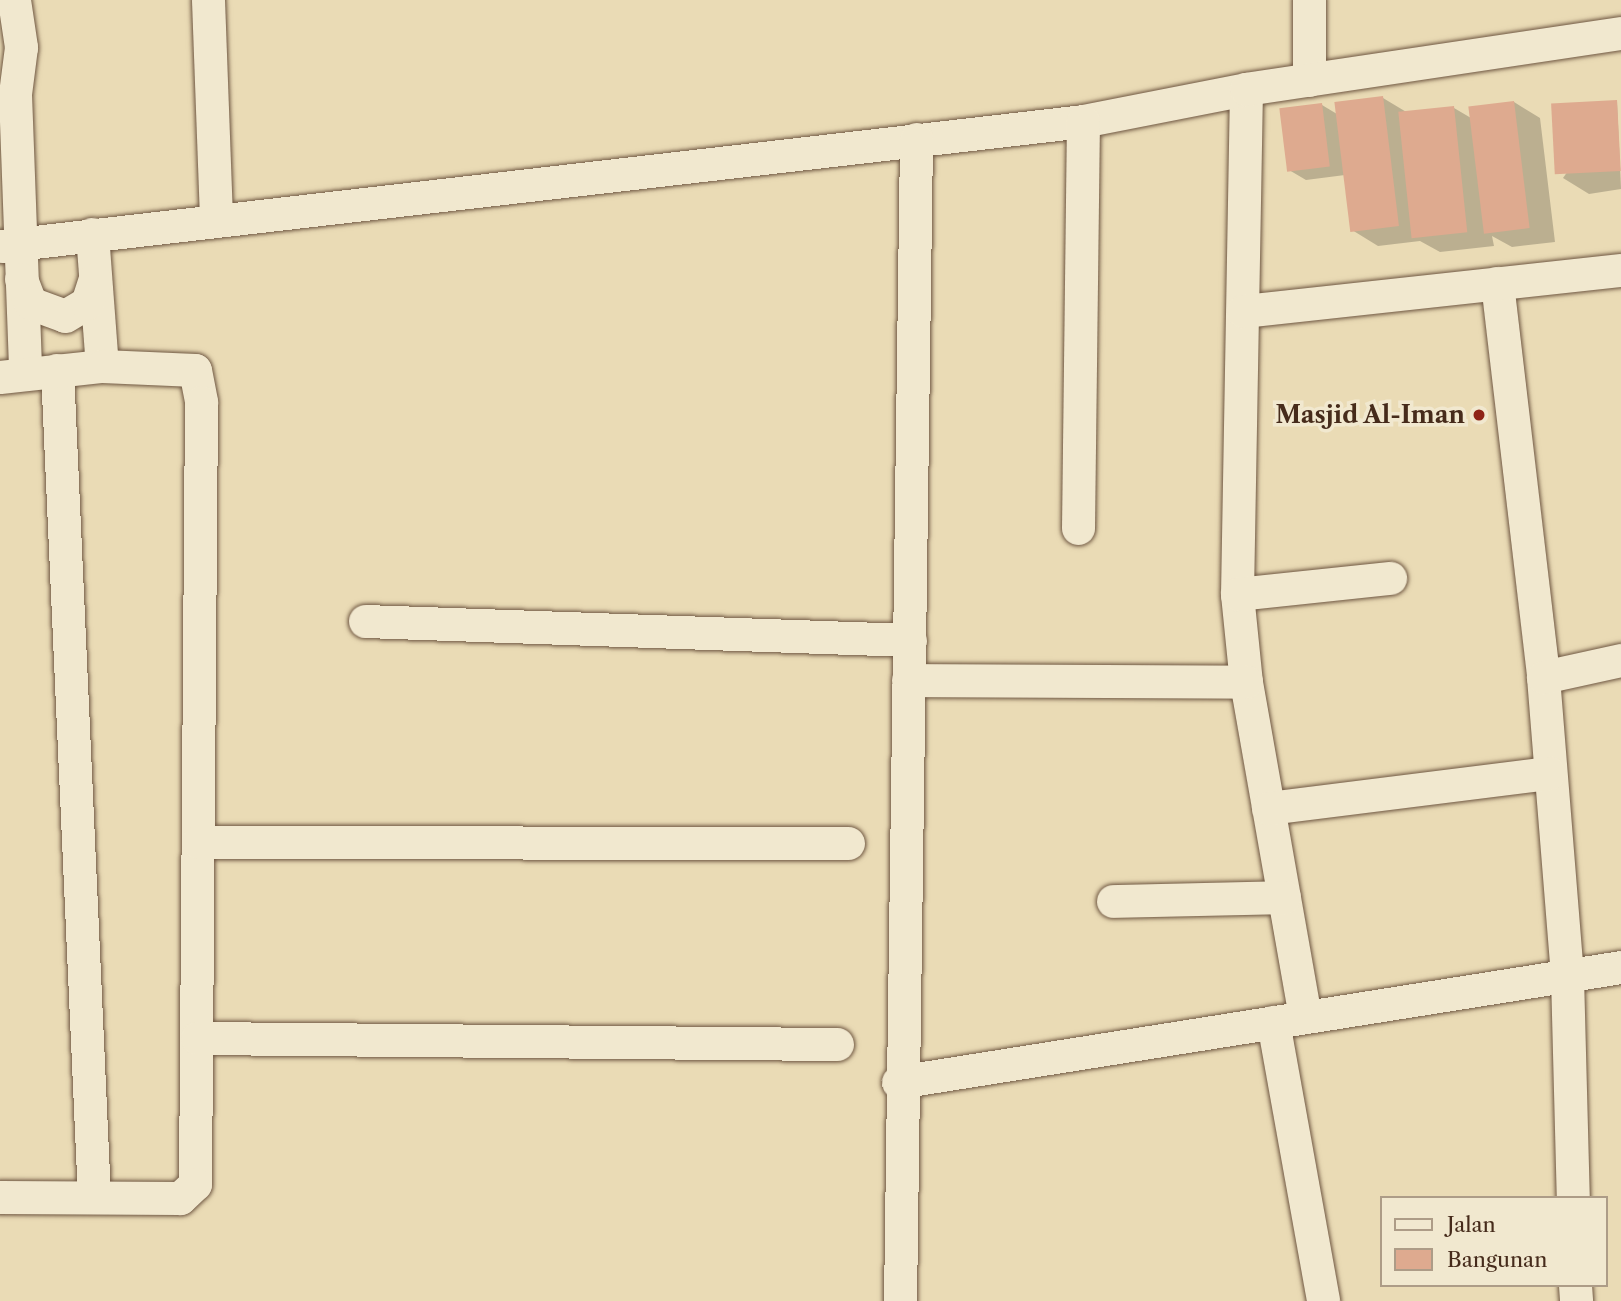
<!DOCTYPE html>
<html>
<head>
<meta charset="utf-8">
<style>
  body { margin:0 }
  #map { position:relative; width:1621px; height:1301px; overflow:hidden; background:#eadbb5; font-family:"Libre Caslon Text",serif }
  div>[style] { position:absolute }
  .shadow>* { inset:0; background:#0003 }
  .building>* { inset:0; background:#deaa8f; transform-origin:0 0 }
  .roads { filter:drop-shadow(0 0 2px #6f5742) drop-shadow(0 0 2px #6f5742) }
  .minor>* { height:33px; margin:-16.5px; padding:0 16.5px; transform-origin:16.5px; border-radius:16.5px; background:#f1e8cf }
  .dots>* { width:19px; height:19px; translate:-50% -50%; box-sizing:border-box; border:4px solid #f1e8cf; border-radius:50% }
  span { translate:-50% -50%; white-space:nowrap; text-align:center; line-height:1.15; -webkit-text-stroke:7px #f1e8cf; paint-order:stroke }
  .poi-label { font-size:24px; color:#462b1b; font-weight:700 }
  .right { translate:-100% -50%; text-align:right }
  .legend { position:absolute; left:1380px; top:1196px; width:228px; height:91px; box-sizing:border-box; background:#f1e8cf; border:2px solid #ad9c87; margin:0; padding:9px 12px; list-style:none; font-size:21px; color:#462b1b }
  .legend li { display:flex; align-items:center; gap:14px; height:35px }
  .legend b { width:35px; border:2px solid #ad9c87 }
</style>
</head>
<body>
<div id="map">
  <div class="shadow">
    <i style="clip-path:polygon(1383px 98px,1408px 113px,1454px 108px,1471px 118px,1514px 102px,1540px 118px,1555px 242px,1512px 247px,1492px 236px,1494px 246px,1440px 252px,1420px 241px,1378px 246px,1352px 230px,1345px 175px,1306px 180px,1289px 170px,1322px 105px,1337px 114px)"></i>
    <i style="clip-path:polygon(1617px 102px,1621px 189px,1589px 194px,1563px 178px)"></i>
  </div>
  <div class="building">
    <i style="left:1383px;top:96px;width:131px;height:49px;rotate:83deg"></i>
    <i style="left:1617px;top:100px;width:71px;height:66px;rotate:87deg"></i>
    <i style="left:1514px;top:101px;width:128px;height:46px;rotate:83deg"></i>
    <i style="left:1322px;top:103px;width:64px;height:43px;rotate:83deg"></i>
    <i style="left:1454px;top:106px;width:127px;height:56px;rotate:84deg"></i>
  </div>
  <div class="roads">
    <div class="minor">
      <i style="left:14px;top:0;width:48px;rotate:81.5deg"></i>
      <i style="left:21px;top:47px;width:47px;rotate:97.3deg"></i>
      <i style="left:15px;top:94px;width:278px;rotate:87.9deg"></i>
      <i style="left:208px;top:0;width:219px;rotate:87.9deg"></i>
      <i style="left:1309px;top:0;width:80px;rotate:90deg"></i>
      <i style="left:1246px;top:89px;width:505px;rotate:91.02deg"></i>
      <i style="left:1237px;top:594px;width:88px;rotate:84.2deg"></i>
      <i style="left:1246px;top:682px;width:339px;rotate:80deg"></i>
      <i style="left:92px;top:234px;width:132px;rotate:85.7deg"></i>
      <i style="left:0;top:246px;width:1090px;rotate:-6.58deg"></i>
      <i style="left:1083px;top:121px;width:166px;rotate:-11.1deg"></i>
      <i style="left:1246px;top:89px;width:379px;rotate:-8.5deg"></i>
      <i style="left:21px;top:279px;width:26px;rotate:69deg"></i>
      <i style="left:30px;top:303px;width:37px;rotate:20deg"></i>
      <i style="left:65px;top:316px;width:26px;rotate:-31deg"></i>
      <i style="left:87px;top:303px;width:25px;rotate:-72deg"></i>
      <i style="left:1497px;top:283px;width:397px;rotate:83.3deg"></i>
      <i style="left:1543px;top:677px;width:300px;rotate:85.4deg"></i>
      <i style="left:1567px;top:976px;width:222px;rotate:88.5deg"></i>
      <i style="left:1243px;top:311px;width:380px;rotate:-6.2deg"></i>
      <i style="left:57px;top:370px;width:827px;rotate:87.44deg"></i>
      <i style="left:0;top:377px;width:103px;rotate:-6.2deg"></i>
      <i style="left:102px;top:366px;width:93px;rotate:2.5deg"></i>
      <i style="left:195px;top:370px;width:33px;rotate:79deg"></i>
      <i style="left:201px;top:402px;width:782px;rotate:90.44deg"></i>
      <i style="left:195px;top:1184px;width:21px;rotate:137deg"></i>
      <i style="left:180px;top:1198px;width:180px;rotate:-179.7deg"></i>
      <i style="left:1078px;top:528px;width:407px;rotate:-89.3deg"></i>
      <i style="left:1237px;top:594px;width:154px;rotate:-6deg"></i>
      <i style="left:365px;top:621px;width:545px;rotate:2deg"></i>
      <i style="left:1543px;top:677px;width:80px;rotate:-12.3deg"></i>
      <i style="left:908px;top:680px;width:338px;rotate:0.3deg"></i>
      <i style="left:1268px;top:808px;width:283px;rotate:-7.1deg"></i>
      <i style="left:198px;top:842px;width:650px;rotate:0.09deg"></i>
      <i style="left:1113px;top:901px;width:171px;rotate:-1.3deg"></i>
      <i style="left:1273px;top:1022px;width:283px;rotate:79.8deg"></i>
      <i style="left:197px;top:1038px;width:640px;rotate:0.54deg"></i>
      <i style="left:898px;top:1082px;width:732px;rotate:-9.04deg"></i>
      <i style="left:1575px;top:1285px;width:16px;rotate:86deg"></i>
      <i style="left:900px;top:1301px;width:1162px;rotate:-89.21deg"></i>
    </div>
  </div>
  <div class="dots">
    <i style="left:1479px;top:415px;background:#8f2418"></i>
  </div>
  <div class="poi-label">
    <span class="right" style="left:1465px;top:415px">Masjid Al-Iman</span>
  </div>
  <ul class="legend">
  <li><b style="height:9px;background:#f1e8cf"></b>Jalan</li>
  <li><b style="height:19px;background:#deaa8f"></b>Bangunan</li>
  </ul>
</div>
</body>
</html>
